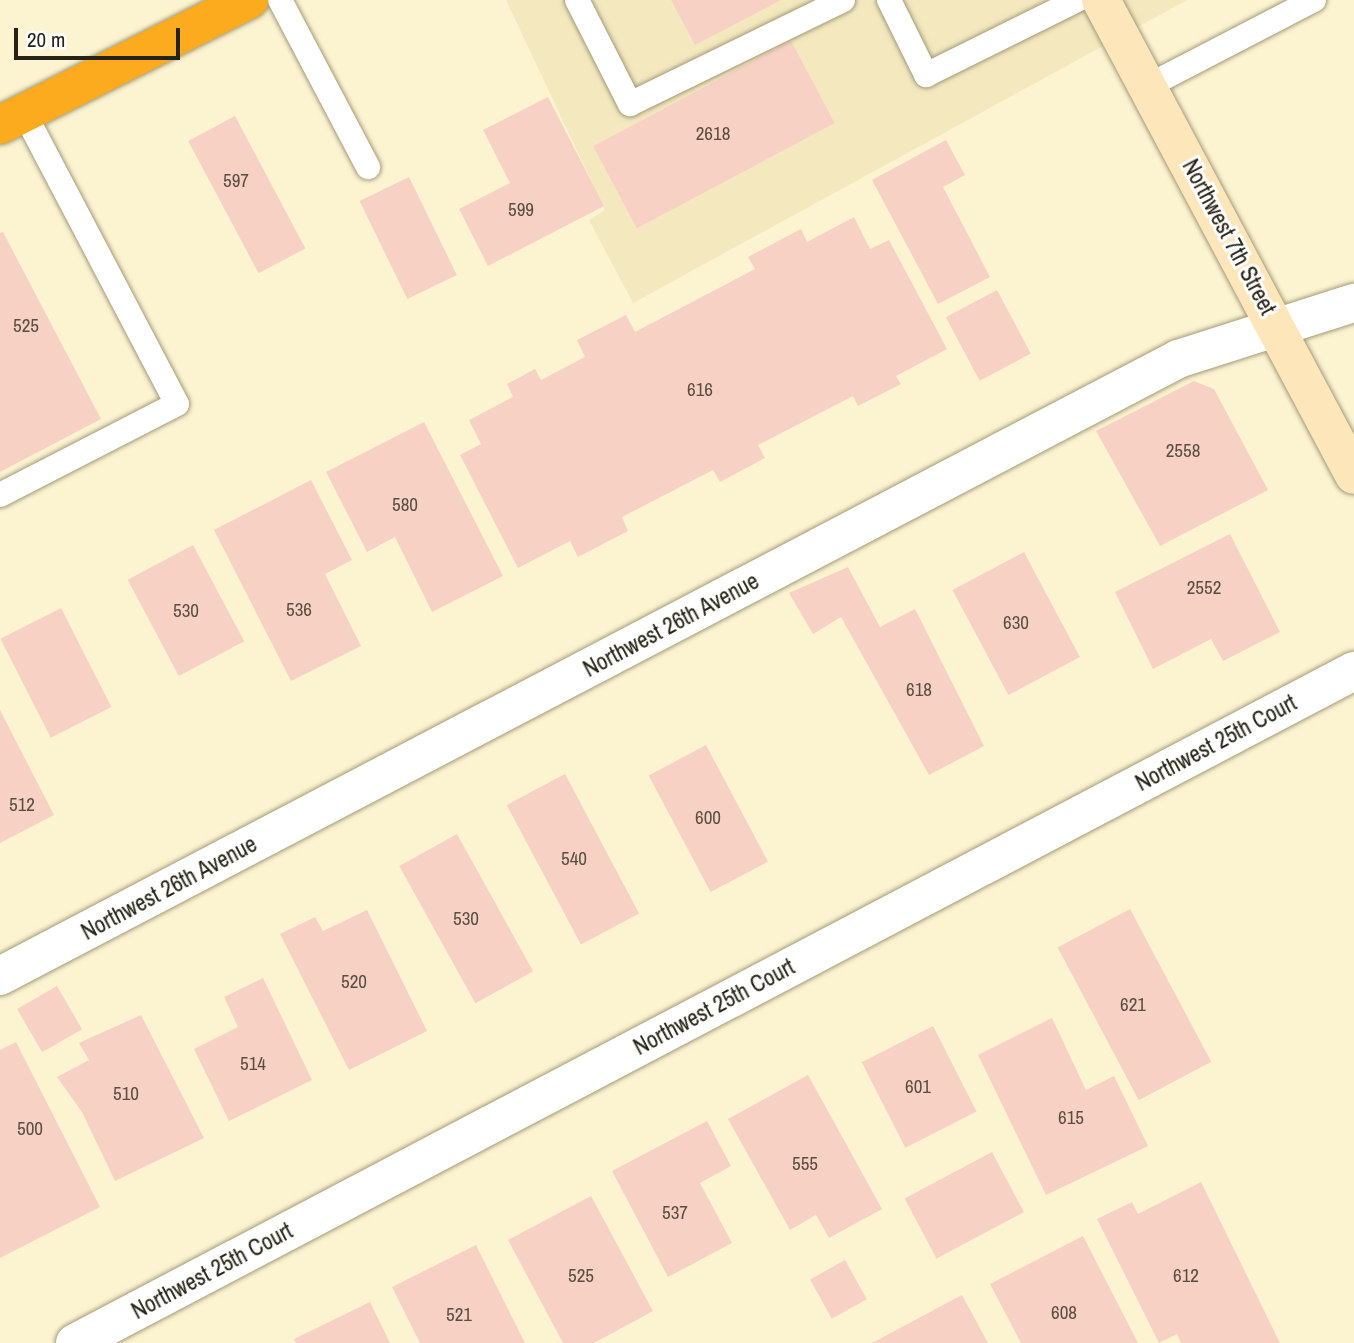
<!DOCTYPE html>
<html>
<head>
<meta charset="utf-8">
<style>
  body { margin:0 }
  #map { position:relative; width:1354px; height:1343px; overflow:hidden; background:#fcf3d0; font-family:"Archivo Narrow",sans-serif }
  div>[style] { position:absolute }
  .built>* { inset:0; background:#f3e8be }
  .building>* { inset:0; background:#f8d1c5; transform-origin:0 0 }
  .roads { filter:drop-shadow(0 0 2px #a39b7a) drop-shadow(0 0 2px #a39b7a) }
  .lane>* { height:24px; margin:-12px; padding:0 12px; transform-origin:12px; border-radius:12px; background:#fff }
  .street>* { height:38px; margin:-19px; padding:0 19px; transform-origin:19px; border-radius:19px; background:#fff }
  .secondary>* { height:38px; margin:-19px; padding:0 19px; transform-origin:19px; border-radius:19px; background:#fee6bb }
  .highway>* { height:38px; margin:-19px; padding:0 19px; transform-origin:19px; border-radius:19px; background:#fbab1d }
  span { translate:-50% -50%; white-space:nowrap; text-align:center; line-height:1.15; -webkit-text-stroke:6px #fff; paint-order:stroke }
  .number-label { font-size:19px; color:#5a4e41 }
  .number-label span { -webkit-text-stroke-width:0 }
  .street-label { font-size:23px; color:#262315 }
  .scale { position:absolute; left:14px; top:28px; width:166px; height:32px; box-sizing:border-box; border:4px solid #262315; border-top:0; padding-left:9px; font-size:21px; line-height:24px; white-space:nowrap; color:#262315; -webkit-text-stroke:5px #fff; paint-order:stroke }
</style>
</head>
<body>
<div id="map">
  <div class="built">
    <i style="clip-path:polygon(506px 0,1187px 0,633px 303px,589px 220px,605px 210px)"></i>
  </div>
  <div class="building">
    <i style="clip-path:polygon(671px 0,781px 0,695px 45px)"></i>
    <i style="left:791px;top:41px;width:93px;height:224px;rotate:62deg"></i>
    <i style="clip-path:polygon(548px 97px,604px 206px,488px 266px,459px 209px,510px 183px,483px 130px)"></i>
    <i style="left:235px;top:116px;width:150px;height:53px;rotate:62deg"></i>
    <i style="clip-path:polygon(946px 140px,965px 175px,943px 187px,990px 277px,938px 304px,872px 180px)"></i>
    <i style="left:409px;top:177px;width:109px;height:55px;rotate:64deg"></i>
    <i style="clip-path:polygon(854px 217px,870px 249px,889px 240px,947px 349px,896px 376px,901px 384px,858px 406px,853px 396px,758px 445px,765px 458px,720px 482px,713px 470px,622px 517px,628px 531px,578px 557px,570px 541px,518px 568px,460px 455px,481px 444px,469px 420px,513px 397px,507px 384px,535px 369px,541px 380px,585px 357px,577px 340px,626px 315px,635px 332px,755px 269px,748px 257px,801px 229px,807px 242px)"></i>
    <i style="clip-path:polygon(3px 232px,101px 419px,0 472px,0 233px)"></i>
    <i style="left:997px;top:290px;width:72px;height:58px;rotate:62deg"></i>
    <i style="clip-path:polygon(1194px 381px,1214px 389px,1268px 490px,1160px 546px,1096px 431px)"></i>
    <i style="clip-path:polygon(424px 422px,503px 576px,432px 612px,395px 537px,367px 552px,326px 472px)"></i>
    <i style="clip-path:polygon(311px 480px,352px 560px,325px 574px,361px 646px,291px 681px,214px 530px)"></i>
    <i style="clip-path:polygon(1230px 534px,1280px 632px,1223px 661px,1211px 639px,1153px 669px,1115px 592px)"></i>
    <i style="left:193px;top:545px;width:109px;height:74px;rotate:62deg"></i>
    <i style="left:1024px;top:552px;width:119px;height:81px;rotate:62deg"></i>
    <i style="clip-path:polygon(848px 567px,880px 627px,915px 609px,984px 746px,929px 775px,841px 617px,813px 634px,789px 593px)"></i>
    <i style="left:61px;top:608px;width:111px;height:68px;rotate:63deg"></i>
    <i style="clip-path:polygon(0 710px,54px 815px,0 843px)"></i>
    <i style="left:706px;top:745px;width:132px;height:65px;rotate:62deg"></i>
    <i style="left:565px;top:774px;width:158px;height:66px;rotate:62deg"></i>
    <i style="left:457px;top:834px;width:157px;height:66px;rotate:61deg"></i>
    <i style="left:1130px;top:909px;width:173px;height:82px;rotate:62deg"></i>
    <i style="clip-path:polygon(367px 910px,427px 1031px,349px 1070px,280px 934px,315px 917px,323px 931px)"></i>
    <i style="clip-path:polygon(263px 978px,312px 1080px,229px 1121px,194px 1049px,238px 1027px,224px 997px)"></i>
    <i style="left:57px;top:986px;width:50px;height:46px;rotate:60deg"></i>
    <i style="clip-path:polygon(141px 1015px,204px 1138px,115px 1181px,82px 1112px,57px 1077px,89px 1060px,79px 1043px)"></i>
    <i style="clip-path:polygon(1052px 1018px,1086px 1090px,1114px 1076px,1148px 1146px,1046px 1195px,978px 1055px)"></i>
    <i style="left:933px;top:1026px;width:96px;height:80px;rotate:63deg"></i>
    <i style="clip-path:polygon(16px 1042px,100px 1207px,0 1258px,0 1050px)"></i>
    <i style="clip-path:polygon(808px 1075px,882px 1209px,829px 1238px,816px 1215px,790px 1230px,728px 1119px)"></i>
    <i style="clip-path:polygon(707px 1121px,731px 1166px,700px 1183px,732px 1243px,668px 1277px,612px 1171px)"></i>
    <i style="left:992px;top:1152px;width:68px;height:99px;rotate:62deg"></i>
    <i style="clip-path:polygon(1201px 1182px,1280px 1343px,1181px 1343px,1177px 1334px,1159px 1343px,1097px 1219px,1132px 1202px,1138px 1214px)"></i>
    <i style="clip-path:polygon(591px 1196px,653px 1311px,594px 1343px,563px 1343px,508px 1240px)"></i>
    <i style="clip-path:polygon(1083px 1236px,1138px 1343px,1021px 1343px,990px 1284px)"></i>
    <i style="clip-path:polygon(476px 1245px,525px 1343px,420px 1343px,392px 1287px)"></i>
    <i style="left:845px;top:1260px;width:45px;height:40px;rotate:61deg"></i>
    <i style="clip-path:polygon(962px 1295px,988px 1343px,872px 1343px)"></i>
    <i style="clip-path:polygon(370px 1302px,390px 1343px,296px 1343px,294px 1339px)"></i>
  </div>
  <div class="roads">
    <div class="lane">
      <i style="left:280px;top:0;width:189px;rotate:62.2deg"></i>
      <i style="left:577px;top:0;width:117px;rotate:63deg"></i>
      <i style="left:630px;top:104px;width:237px;rotate:-26deg"></i>
      <i style="left:889px;top:0;width:84px;rotate:63.7deg"></i>
      <i style="left:926px;top:75px;width:169px;rotate:-26.4deg"></i>
      <i style="left:1148px;top:86px;width:187px;rotate:-27.4deg"></i>
      <i style="left:0;top:495px;width:199px;rotate:-27.2deg"></i>
      <i style="left:177px;top:404px;width:330px;rotate:-117.7deg"></i>
    </div>
    <div class="street">
      <i style="left:0;top:976px;width:1330px;rotate:-27.64deg"></i>
      <i style="left:1178px;top:359px;width:185px;rotate:-17.7deg"></i>
      <i style="left:75px;top:1343px;width:1445px;rotate:-27.72deg"></i>
    </div>
    <div class="secondary">
      <i style="left:1101px;top:0;width:538px;rotate:61.96deg"></i>
    </div>
    <div class="highway">
      <i style="left:0;top:125px;width:279px;rotate:-26.7deg"></i>
    </div>
  </div>
  <div class="number-label">
    <span style="left:713px;top:134px">2618</span>
    <span style="left:236px;top:181px">597</span>
    <span style="left:521px;top:210px">599</span>
    <span style="left:26px;top:326px">525</span>
    <span style="left:700px;top:390px">616</span>
    <span style="left:1183px;top:451px">2558</span>
    <span style="left:405px;top:505px">580</span>
    <span style="left:1204px;top:588px">2552</span>
    <span style="left:299px;top:610px">536</span>
    <span style="left:186px;top:611px">530</span>
    <span style="left:1016px;top:623px">630</span>
    <span style="left:919px;top:690px">618</span>
    <span style="left:22px;top:805px">512</span>
    <span style="left:708px;top:818px">600</span>
    <span style="left:574px;top:859px">540</span>
    <span style="left:466px;top:919px">530</span>
    <span style="left:354px;top:982px">520</span>
    <span style="left:1133px;top:1005px">621</span>
    <span style="left:253px;top:1064px">514</span>
    <span style="left:918px;top:1087px">601</span>
    <span style="left:126px;top:1094px">510</span>
    <span style="left:1071px;top:1118px">615</span>
    <span style="left:30px;top:1129px">500</span>
    <span style="left:805px;top:1164px">555</span>
    <span style="left:675px;top:1213px">537</span>
    <span style="left:581px;top:1276px">525</span>
    <span style="left:1186px;top:1276px">612</span>
    <span style="left:1064px;top:1313px">608</span>
    <span style="left:459px;top:1315px">521</span>
  </div>
  <div class="street-label">
    <span style="left:1229px;top:237px;rotate:62deg">Northwest 7th Street</span>
    <span style="left:671px;top:625px;rotate:-28deg">Northwest 26th Avenue</span>
    <span style="left:1216px;top:743px;rotate:-28deg">Northwest 25th Court</span>
    <span style="left:169px;top:888px;rotate:-28deg">Northwest 26th Avenue</span>
    <span style="left:714px;top:1007px;rotate:-28deg">Northwest 25th Court</span>
    <span style="left:212px;top:1271px;rotate:-28deg">Northwest 25th Court</span>
  </div>
  <div class="scale">20 m</div>
</div>
</body>
</html>
